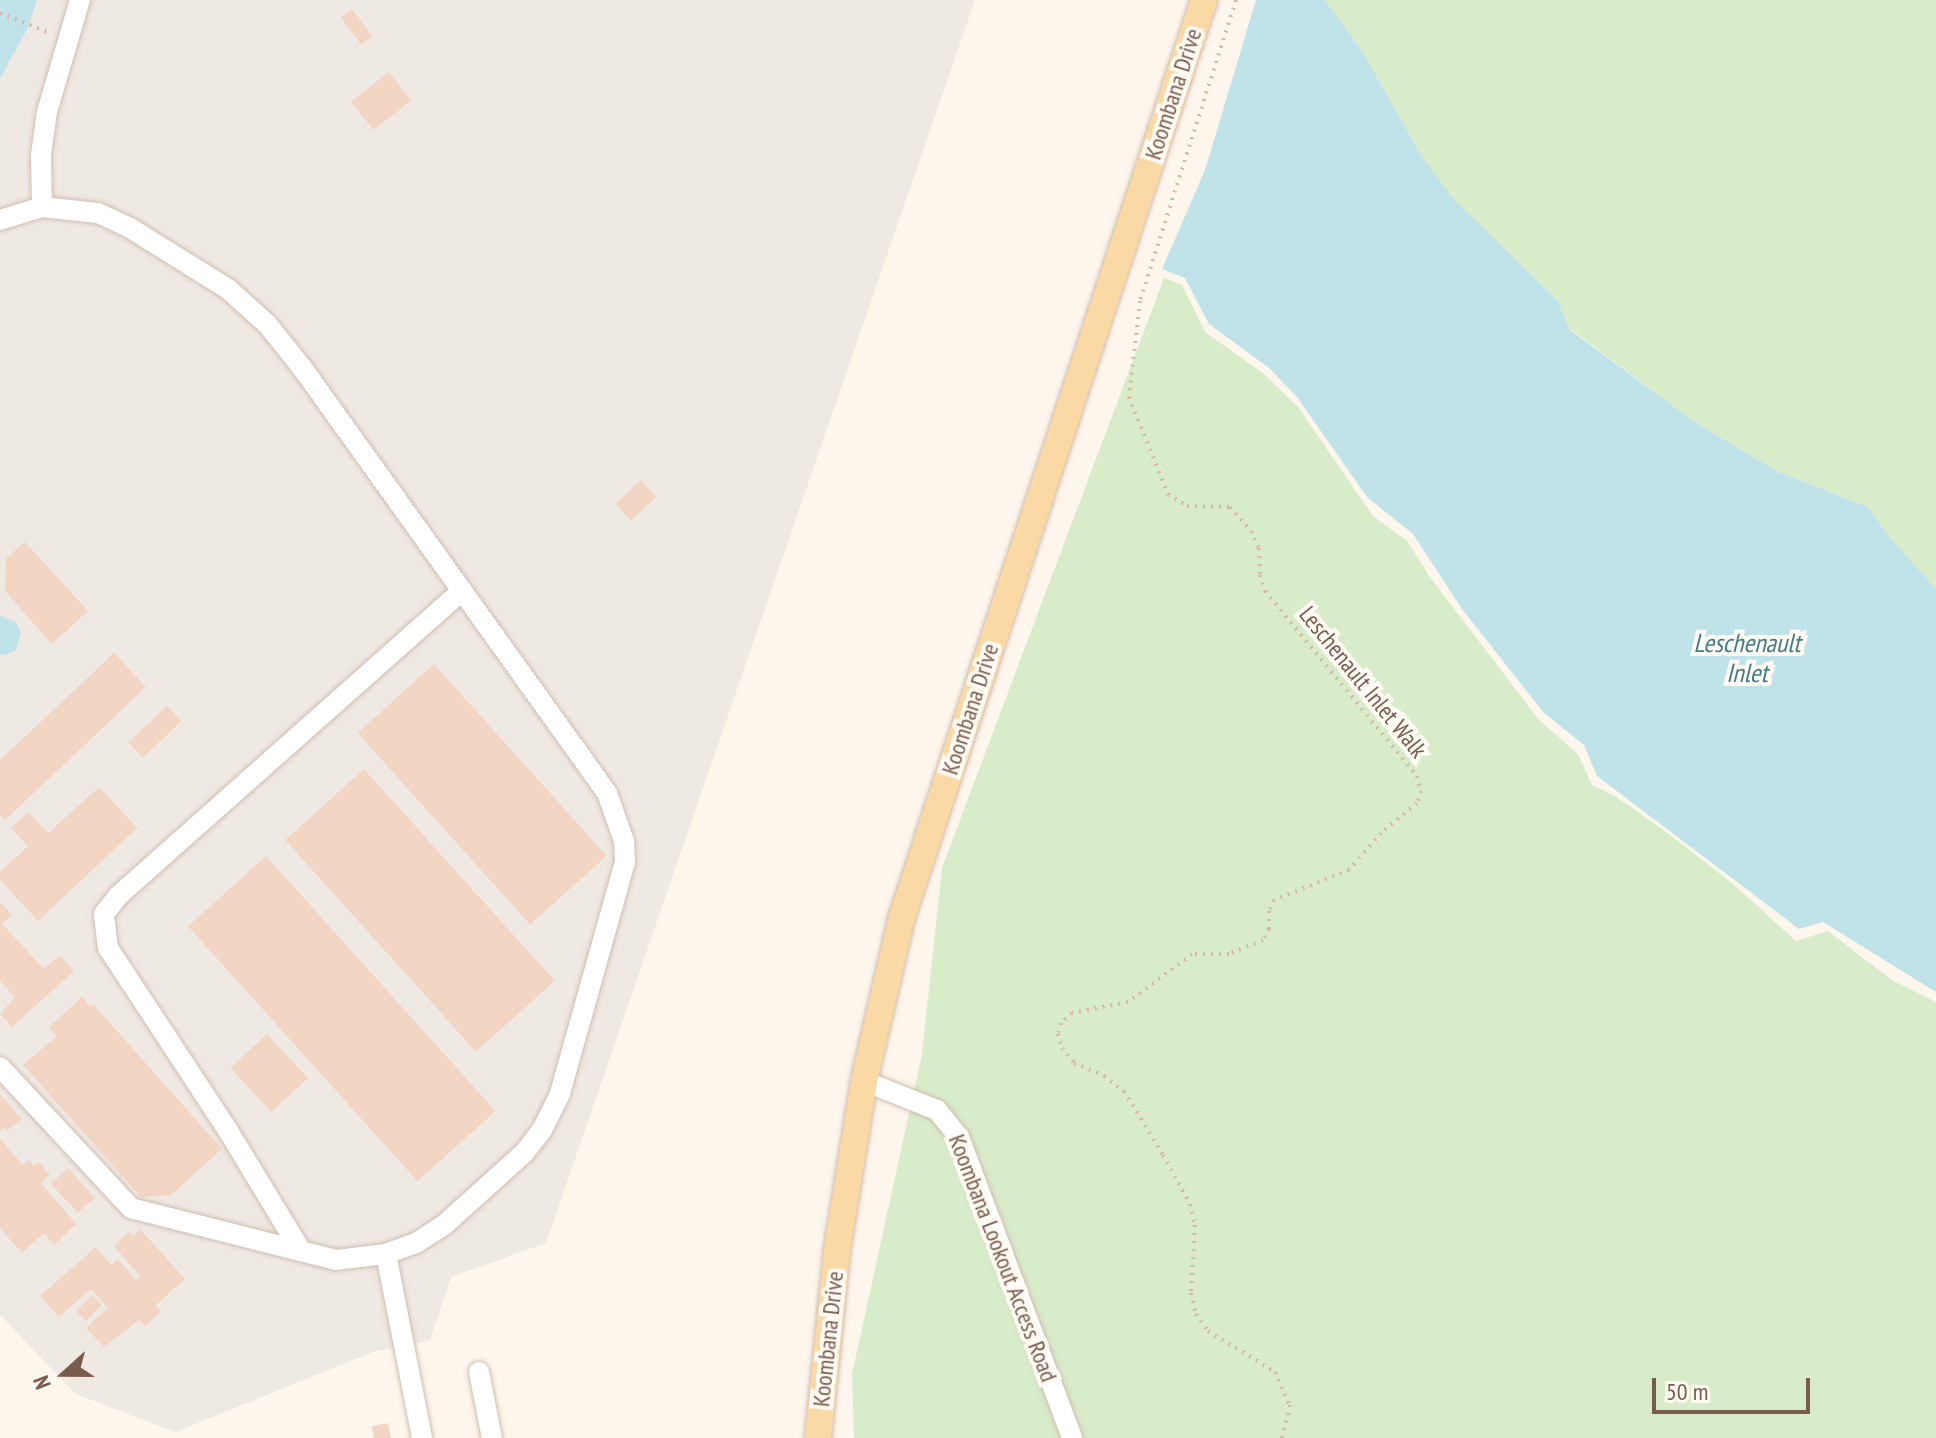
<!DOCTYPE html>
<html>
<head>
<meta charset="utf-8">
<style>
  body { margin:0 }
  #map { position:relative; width:1936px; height:1438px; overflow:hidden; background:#fdf6ec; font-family:"PT Sans Narrow",sans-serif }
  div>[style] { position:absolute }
  .industrial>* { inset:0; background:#efe9e4 }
  .green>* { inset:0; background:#d8ecc9 }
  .water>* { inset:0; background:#bfe3e8 }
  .building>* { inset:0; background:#f3d5c3; transform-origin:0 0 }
  .path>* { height:4px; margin-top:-2px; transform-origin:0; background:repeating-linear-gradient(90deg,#d9b8a5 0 2px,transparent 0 8px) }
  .roads { filter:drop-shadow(0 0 2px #d1beb0) drop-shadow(0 0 2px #d1beb0) }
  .minor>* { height:20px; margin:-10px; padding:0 10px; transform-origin:10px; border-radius:10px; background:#fff }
  .major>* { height:26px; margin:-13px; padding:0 13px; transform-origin:13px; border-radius:13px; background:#fbd9a5 }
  span { translate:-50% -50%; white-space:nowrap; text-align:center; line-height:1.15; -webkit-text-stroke:8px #fffaf3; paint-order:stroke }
  .street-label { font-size:24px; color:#7a5c4d }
  .water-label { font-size:26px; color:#437c86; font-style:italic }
  .north { position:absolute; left:24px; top:1334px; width:80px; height:80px; -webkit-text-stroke:6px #fffaf3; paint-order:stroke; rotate:249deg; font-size:22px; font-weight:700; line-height:32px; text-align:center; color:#7a5c4d }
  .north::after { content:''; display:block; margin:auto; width:28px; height:36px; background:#7a5c4d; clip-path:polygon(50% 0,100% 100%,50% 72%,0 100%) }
  .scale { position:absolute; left:1652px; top:1378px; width:158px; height:36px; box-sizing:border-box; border:4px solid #7a5c4d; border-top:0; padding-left:10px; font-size:24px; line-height:28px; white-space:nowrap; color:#7a5c4d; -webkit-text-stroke:6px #fffaf3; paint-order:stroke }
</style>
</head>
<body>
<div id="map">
  <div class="industrial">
    <i style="clip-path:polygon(37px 0,975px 0,546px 1243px,451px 1277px,430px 1340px,373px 1352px,175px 1432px,76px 1394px,0 1315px,0 79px,28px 28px)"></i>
  </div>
  <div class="green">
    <i style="clip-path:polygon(1325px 0,1936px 0,1936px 589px,1888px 535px,1868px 507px,1777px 471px,1695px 422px,1570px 329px,1558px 301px,1454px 199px,1422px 157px,1363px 52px)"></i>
    <i style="clip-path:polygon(1164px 278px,1182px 285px,1205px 332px,1264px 374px,1298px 407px,1373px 516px,1407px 541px,1430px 577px,1539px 720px,1578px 754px,1592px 785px,1615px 796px,1669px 834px,1733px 884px,1796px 941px,1828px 931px,1892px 980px,1936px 1002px,1936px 1438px,854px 1438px,852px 1374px,922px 1054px,942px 868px)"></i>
  </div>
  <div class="water">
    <i style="clip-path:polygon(0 0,37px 0,28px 28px,0 79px)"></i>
    <i style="clip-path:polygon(1256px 0,1325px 0,1363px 52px,1422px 157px,1454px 199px,1558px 301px,1570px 330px,1695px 422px,1777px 471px,1868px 507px,1888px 535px,1936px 589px,1936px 992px,1823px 922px,1799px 929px,1597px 776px,1584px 745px,1544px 713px,1462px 609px,1413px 534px,1367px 497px,1297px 397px,1269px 368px,1209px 324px,1185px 278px,1162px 269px,1205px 170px)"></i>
    <i style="clip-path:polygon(0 616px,16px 622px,21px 633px,16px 650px,5px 655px,0 655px)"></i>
  </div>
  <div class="building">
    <i style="left:352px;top:9px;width:34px;height:14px;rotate:53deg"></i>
    <i style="left:389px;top:72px;width:36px;height:48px;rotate:52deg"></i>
    <i style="left:641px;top:480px;width:23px;height:35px;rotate:47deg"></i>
    <i style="clip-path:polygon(25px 542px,88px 611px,52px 644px,5px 591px,6px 558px)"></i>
    <i style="clip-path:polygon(114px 653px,146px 687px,5px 820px,0 815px,0 760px)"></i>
    <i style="left:434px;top:664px;width:258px;height:103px;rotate:48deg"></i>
    <i style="left:167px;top:706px;width:21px;height:53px;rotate:47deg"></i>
    <i style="left:364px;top:769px;width:285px;height:106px;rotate:48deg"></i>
    <i style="clip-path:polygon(99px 787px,137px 828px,38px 921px,0 880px,0 872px,28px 846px,11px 828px,28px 812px,48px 833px)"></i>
    <i style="left:266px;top:856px;width:343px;height:105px;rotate:48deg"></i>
    <i style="clip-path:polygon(0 902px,12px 915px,2px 924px,44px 969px,60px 956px,74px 971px,12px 1027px,0 1014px,15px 997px,0 981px)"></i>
    <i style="clip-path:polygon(82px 997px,90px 1006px,93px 1004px,222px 1149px,171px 1195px,141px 1197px,23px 1065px,57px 1036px,49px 1027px)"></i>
    <i style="left:267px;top:1034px;width:60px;height:50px;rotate:47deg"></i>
    <i style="clip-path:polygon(0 1094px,22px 1119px,8px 1130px,5px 1127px,0 1131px)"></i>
    <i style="clip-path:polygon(0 1139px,23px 1165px,29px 1159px,34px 1166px,39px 1162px,50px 1175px,41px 1183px,76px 1224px,54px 1245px,44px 1233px,22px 1253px,0 1228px)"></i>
    <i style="left:68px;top:1168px;width:40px;height:23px;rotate:48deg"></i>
    <i style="clip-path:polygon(140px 1229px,185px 1279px,155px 1306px,161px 1312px,145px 1326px,139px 1320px,104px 1347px,86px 1328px,108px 1308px,91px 1289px,59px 1317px,40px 1296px,96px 1247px,111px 1265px,118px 1259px,136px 1280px,140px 1276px,114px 1246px,129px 1232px,133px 1236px)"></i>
    <i style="left:92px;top:1295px;width:14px;height:23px;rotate:45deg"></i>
    <i style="clip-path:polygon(388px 1423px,391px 1438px,374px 1438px,372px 1426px)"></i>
  </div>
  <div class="path">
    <i style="left:1236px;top:0;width:316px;rotate:107.7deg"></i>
    <i style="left:1140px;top:301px;width:97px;rotate:96.5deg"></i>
    <i style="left:1129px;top:397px;width:105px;rotate:68.1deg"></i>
    <i style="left:1168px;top:494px;width:22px;rotate:32deg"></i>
    <i style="left:1187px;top:506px;width:43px;rotate:1.3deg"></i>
    <i style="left:1230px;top:507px;width:32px;rotate:49deg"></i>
    <i style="left:1251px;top:531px;width:19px;rotate:65deg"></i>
    <i style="left:1259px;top:548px;width:27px;rotate:88deg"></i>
    <i style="left:1260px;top:575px;width:17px;rotate:73deg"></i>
    <i style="left:1265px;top:591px;width:239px;rotate:50.6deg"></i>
    <i style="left:1417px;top:776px;width:16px;rotate:75deg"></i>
    <i style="left:1421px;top:791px;width:13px;rotate:108deg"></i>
    <i style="left:1417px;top:803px;width:47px;rotate:140.2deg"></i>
    <i style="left:1381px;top:833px;width:49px;rotate:130.9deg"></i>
    <i style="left:1349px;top:870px;width:81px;rotate:158.2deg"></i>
    <i style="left:1274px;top:900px;width:12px;rotate:114deg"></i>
    <i style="left:1269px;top:911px;width:18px;rotate:90deg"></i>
    <i style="left:1269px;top:929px;width:13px;rotate:119deg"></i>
    <i style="left:1263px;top:940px;width:37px;rotate:158deg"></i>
    <i style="left:1229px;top:954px;width:37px;rotate:180deg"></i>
    <i style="left:1192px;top:954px;width:80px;rotate:143.1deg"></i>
    <i style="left:1128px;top:1002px;width:57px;rotate:168.9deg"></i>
    <i style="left:1072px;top:1013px;width:15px;rotate:138deg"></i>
    <i style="left:1061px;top:1023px;width:11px;rotate:105deg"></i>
    <i style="left:1058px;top:1034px;width:15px;rotate:74deg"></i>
    <i style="left:1062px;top:1048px;width:19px;rotate:51deg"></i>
    <i style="left:1074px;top:1063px;width:33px;rotate:23deg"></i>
    <i style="left:1104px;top:1076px;width:25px;rotate:37deg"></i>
    <i style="left:1124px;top:1091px;width:75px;rotate:58.6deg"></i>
    <i style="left:1163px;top:1155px;width:56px;rotate:61.1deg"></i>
    <i style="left:1190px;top:1204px;width:22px;rotate:77deg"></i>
    <i style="left:1195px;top:1225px;width:68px;rotate:93.4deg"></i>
    <i style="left:1191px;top:1293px;width:22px;rotate:77deg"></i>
    <i style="left:1196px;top:1314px;width:21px;rotate:55deg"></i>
    <i style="left:1208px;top:1331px;width:79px;rotate:31.5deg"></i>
    <i style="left:1275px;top:1372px;width:36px;rotate:66deg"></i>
    <i style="left:1290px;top:1405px;width:34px;rotate:104deg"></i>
    <i style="left:0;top:13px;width:54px;rotate:21.8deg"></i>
  </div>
  <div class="roads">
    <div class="minor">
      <i style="left:42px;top:207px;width:52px;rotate:-91.1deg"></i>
      <i style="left:41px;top:155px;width:43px;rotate:-82.1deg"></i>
      <i style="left:47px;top:112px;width:117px;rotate:-73.6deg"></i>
      <i style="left:0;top:220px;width:44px;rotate:-17.2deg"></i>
      <i style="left:42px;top:207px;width:56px;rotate:6.1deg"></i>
      <i style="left:98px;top:213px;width:35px;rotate:25deg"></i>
      <i style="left:130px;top:228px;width:115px;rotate:31.9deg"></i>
      <i style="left:228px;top:289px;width:52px;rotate:41.9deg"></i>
      <i style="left:267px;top:324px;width:58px;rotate:51.3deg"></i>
      <i style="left:303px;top:369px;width:522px;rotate:54.36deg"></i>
      <i style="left:607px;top:793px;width:51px;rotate:70.5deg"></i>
      <i style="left:624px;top:841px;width:21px;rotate:87deg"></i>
      <i style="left:625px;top:862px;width:241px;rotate:105.7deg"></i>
      <i style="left:560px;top:1094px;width:40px;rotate:116.6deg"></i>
      <i style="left:542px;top:1130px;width:29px;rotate:128deg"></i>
      <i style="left:524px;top:1153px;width:108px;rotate:138deg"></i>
      <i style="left:444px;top:1225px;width:33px;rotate:147deg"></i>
      <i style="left:416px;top:1243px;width:32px;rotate:160deg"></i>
      <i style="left:386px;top:1254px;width:50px;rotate:173.2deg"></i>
      <i style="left:336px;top:1260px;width:211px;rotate:-165.8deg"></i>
      <i style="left:131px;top:1208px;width:192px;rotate:-132.9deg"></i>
      <i style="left:864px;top:1081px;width:79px;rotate:21.7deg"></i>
      <i style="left:937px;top:1110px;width:35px;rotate:51deg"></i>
      <i style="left:959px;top:1137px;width:322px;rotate:69.4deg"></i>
      <i style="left:301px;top:1251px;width:139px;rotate:-121.2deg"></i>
      <i style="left:229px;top:1132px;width:220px;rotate:-123.3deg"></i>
      <i style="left:108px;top:948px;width:34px;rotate:-97deg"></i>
      <i style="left:104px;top:914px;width:23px;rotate:-52deg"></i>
      <i style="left:118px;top:896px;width:460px;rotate:-41.6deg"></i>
      <i style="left:386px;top:1254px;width:187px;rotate:78.9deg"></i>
      <i style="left:479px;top:1372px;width:67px;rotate:78.9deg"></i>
    </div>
    <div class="major">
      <i style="left:818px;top:1438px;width:189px;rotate:-84.2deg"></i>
      <i style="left:837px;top:1250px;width:171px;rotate:-80.9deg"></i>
      <i style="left:864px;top:1081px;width:168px;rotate:-77deg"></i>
      <i style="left:902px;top:917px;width:965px;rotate:-71.77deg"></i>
    </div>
  </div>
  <div class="street-label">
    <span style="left:1173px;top:94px;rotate:-72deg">Koombana Drive</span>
    <span style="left:1363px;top:682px;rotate:51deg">Leschenault Inlet Walk</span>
    <span style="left:970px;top:709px;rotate:-72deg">Koombana Drive</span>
    <span style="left:1003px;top:1258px;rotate:69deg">Koombana Lookout Access Road</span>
    <span style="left:828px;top:1339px;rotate:-84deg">Koombana Drive</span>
  </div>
  <div class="water-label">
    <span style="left:1747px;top:658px">Leschenault<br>Inlet</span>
  </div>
  <div class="north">N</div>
  <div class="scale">50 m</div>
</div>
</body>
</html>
